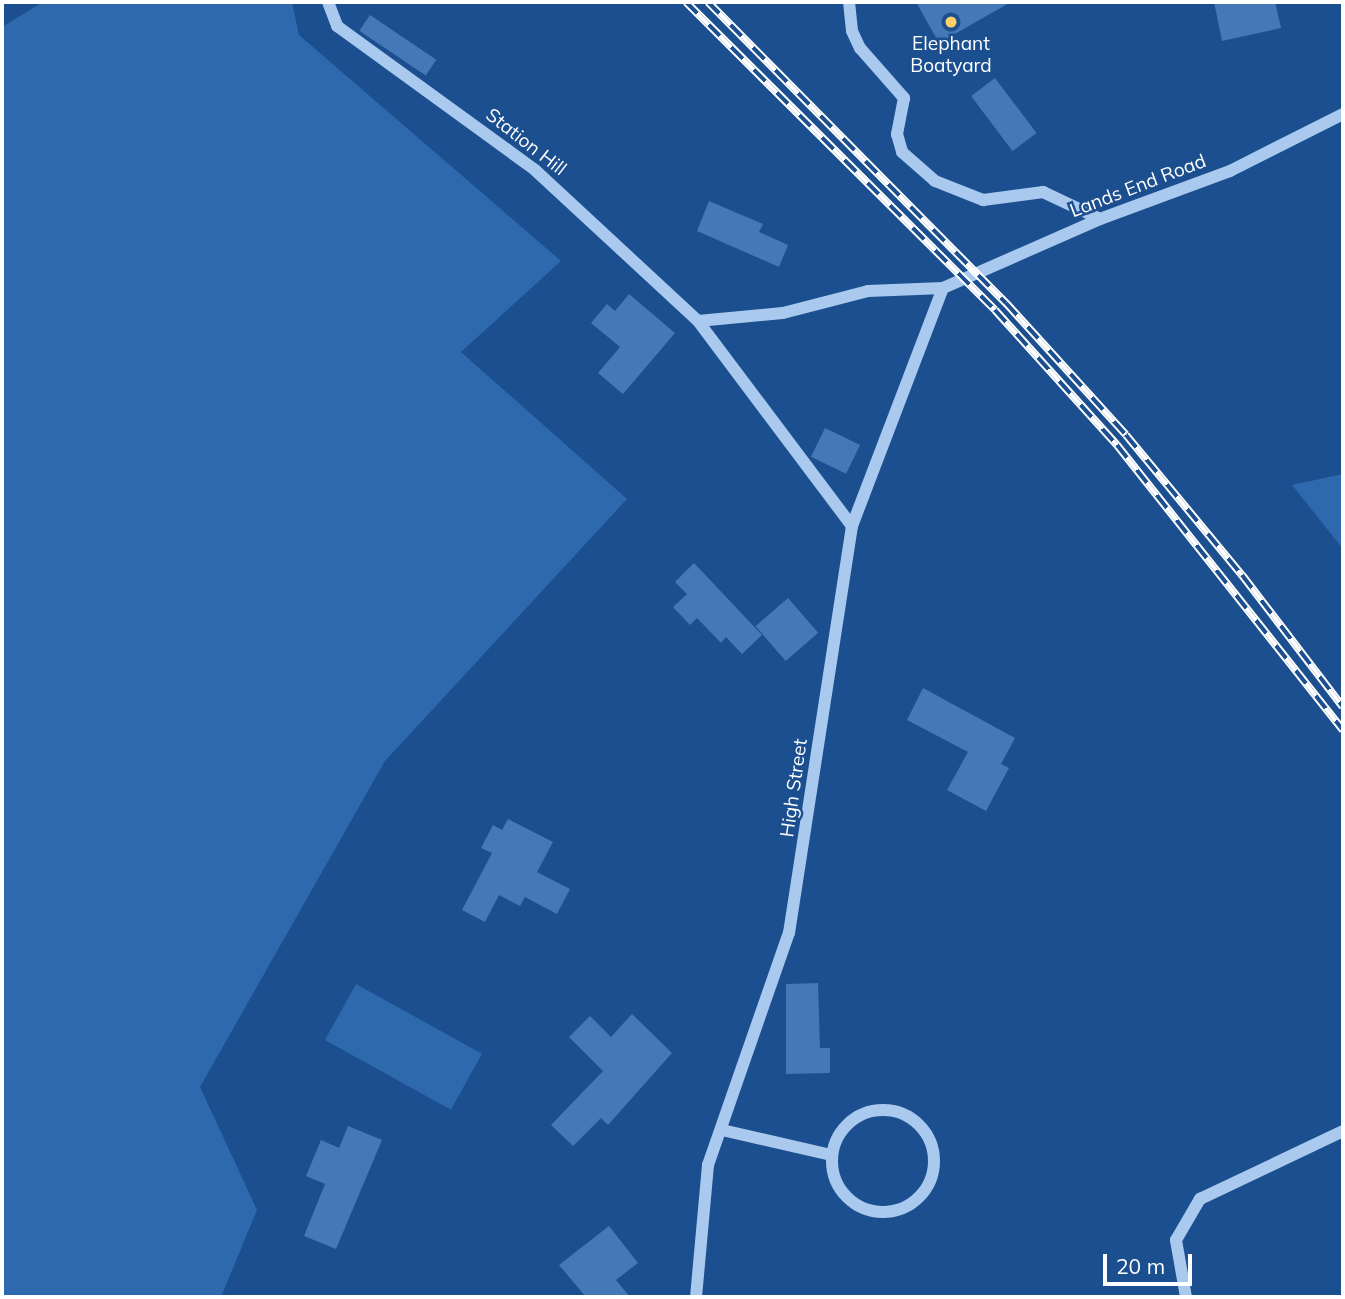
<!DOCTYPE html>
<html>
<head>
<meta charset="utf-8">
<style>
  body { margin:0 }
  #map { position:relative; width:1345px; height:1299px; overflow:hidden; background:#1b4f8f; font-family:Mulish,sans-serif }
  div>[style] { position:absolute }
  .green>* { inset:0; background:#2e69ad; transform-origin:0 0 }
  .building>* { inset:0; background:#4478b7; transform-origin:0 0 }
  .minor>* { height:12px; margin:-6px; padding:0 6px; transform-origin:6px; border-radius:6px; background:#a9c9ee }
  .minor>.ring { margin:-6px; padding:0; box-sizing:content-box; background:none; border:12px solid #a9c9ee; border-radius:50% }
  .rail>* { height:8px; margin-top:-4px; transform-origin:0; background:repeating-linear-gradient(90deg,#1b4f8f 0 16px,#fff 0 32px); box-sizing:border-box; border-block:2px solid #fff }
  .dots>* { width:19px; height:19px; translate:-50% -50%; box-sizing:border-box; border:4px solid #1b4f8f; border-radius:50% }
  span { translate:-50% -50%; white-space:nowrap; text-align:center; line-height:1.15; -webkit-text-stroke:5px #1b4f8f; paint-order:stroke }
  .poi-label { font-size:19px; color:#fff }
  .street-label { font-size:19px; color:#fff }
  .frame { position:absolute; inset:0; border:4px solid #fff; pointer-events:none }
  .scale { position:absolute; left:1103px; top:1254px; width:89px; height:32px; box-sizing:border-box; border:4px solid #fff; border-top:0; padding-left:9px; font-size:21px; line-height:24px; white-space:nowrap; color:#fff; -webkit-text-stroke:5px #1b4f8f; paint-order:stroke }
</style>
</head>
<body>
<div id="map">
  <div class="green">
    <i style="clip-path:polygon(43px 2px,292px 2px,299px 35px,561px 261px,461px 352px,627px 499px,385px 761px,200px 1087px,257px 1210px,221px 1297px,2px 1297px,2px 27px)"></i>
    <i style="clip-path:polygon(1343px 474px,1343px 549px,1292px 485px)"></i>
    <i style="left:356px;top:984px;width:144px;height:64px;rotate:29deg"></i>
  </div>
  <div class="building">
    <i style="clip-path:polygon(916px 2px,1011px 2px,939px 43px)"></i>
    <i style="clip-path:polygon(1214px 2px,1275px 2px,1281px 28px,1222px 41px)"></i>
    <i style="left:370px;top:15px;width:80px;height:19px;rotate:34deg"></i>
    <i style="left:995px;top:78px;width:69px;height:30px;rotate:53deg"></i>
    <i style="clip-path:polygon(709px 201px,763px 224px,759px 232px,788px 245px,779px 267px,697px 231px)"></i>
    <i style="clip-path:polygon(629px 294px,675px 333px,623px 394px,598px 373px,620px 347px,591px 323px,607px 304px,615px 311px)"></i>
    <i style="left:825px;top:428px;width:39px;height:32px;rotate:26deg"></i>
    <i style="clip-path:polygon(694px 563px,762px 635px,742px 654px,726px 637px,721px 643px,697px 618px,690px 625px,673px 607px,687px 594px,675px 582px)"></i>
    <i style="left:788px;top:598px;width:46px;height:43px;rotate:49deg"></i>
    <i style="clip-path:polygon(923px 688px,1015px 738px,1001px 764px,1009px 768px,986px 811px,947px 790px,968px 752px,907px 720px)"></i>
    <i style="clip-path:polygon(508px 819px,553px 842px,537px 872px,570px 889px,557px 914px,525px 897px,520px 906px,499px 895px,485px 922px,462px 910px,492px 853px,481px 848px,493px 825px,502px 830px)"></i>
    <i style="clip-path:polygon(818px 983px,820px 1048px,830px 1048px,830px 1073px,786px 1074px,786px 984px)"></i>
    <i style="clip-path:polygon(632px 1014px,672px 1053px,608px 1125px,601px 1118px,573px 1146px,551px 1125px,603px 1071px,569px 1037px,590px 1016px,611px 1037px)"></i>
    <i style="clip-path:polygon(348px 1126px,382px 1140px,336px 1249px,304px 1236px,325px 1184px,306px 1176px,321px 1140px,339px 1148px)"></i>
    <i style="clip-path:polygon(609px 1226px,638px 1263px,616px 1280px,630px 1297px,586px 1297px,559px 1265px)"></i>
  </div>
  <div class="minor">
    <i style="left:328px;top:2px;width:26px;rotate:69deg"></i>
    <i style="left:337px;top:26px;width:245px;rotate:36deg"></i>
    <i style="left:535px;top:170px;width:222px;rotate:42.8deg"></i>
    <i style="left:698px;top:321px;width:256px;rotate:53.1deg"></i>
    <i style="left:849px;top:2px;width:29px;rotate:84deg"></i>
    <i style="left:852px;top:31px;width:19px;rotate:65deg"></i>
    <i style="left:860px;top:48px;width:67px;rotate:48.7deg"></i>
    <i style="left:904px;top:98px;width:37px;rotate:101deg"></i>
    <i style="left:897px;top:134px;width:19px;rotate:74deg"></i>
    <i style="left:902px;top:152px;width:44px;rotate:41.3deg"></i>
    <i style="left:935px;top:181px;width:52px;rotate:21.6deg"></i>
    <i style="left:983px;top:200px;width:61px;rotate:-7.6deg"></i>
    <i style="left:1043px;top:192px;width:63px;rotate:25.3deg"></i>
    <i style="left:698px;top:321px;width:85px;rotate:-5.4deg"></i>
    <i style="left:783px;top:313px;width:88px;rotate:-14.5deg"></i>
    <i style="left:868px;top:291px;width:75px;rotate:-2.3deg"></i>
    <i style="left:943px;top:288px;width:171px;rotate:-23.7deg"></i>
    <i style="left:1100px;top:219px;width:139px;rotate:-20.3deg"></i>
    <i style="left:1230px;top:171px;width:127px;rotate:-26.8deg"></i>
    <i class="ring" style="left:832px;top:1110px;width:90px;height:90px"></i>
    <i style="left:722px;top:1130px;width:112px;rotate:12.9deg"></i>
    <i style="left:696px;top:1297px;width:133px;rotate:-84.8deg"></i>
    <i style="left:708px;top:1165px;width:246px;rotate:-70.8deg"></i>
    <i style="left:789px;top:933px;width:412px;rotate:-81.2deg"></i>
    <i style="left:852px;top:526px;width:255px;rotate:-69.1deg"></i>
    <i style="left:1186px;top:1297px;width:58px;rotate:-100deg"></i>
    <i style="left:1176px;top:1240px;width:48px;rotate:-59.7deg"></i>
    <i style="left:1200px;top:1199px;width:158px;rotate:-25.4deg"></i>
  </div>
  <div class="rail">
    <i style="left:686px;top:2px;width:436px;rotate:44.9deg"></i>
    <i style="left:995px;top:310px;width:182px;rotate:47.9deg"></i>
    <i style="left:1117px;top:445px;width:364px;rotate:51.6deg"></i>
    <i style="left:708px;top:2px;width:424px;rotate:45.3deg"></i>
    <i style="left:1006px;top:303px;width:178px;rotate:47.7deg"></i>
    <i style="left:1126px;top:435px;width:182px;rotate:50.4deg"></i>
    <i style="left:1242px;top:575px;width:166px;rotate:52.6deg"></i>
  </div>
  <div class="dots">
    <i style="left:951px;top:22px;background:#ffd166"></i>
  </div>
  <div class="poi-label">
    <span style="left:951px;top:55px">Elephant<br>Boatyard</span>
  </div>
  <div class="street-label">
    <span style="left:526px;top:142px;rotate:38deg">Station Hill</span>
    <span style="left:1138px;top:186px;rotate:-21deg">Lands End Road</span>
    <span style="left:794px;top:788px;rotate:-82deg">High Street</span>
  </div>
  <div class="frame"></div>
  <div class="scale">20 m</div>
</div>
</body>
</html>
